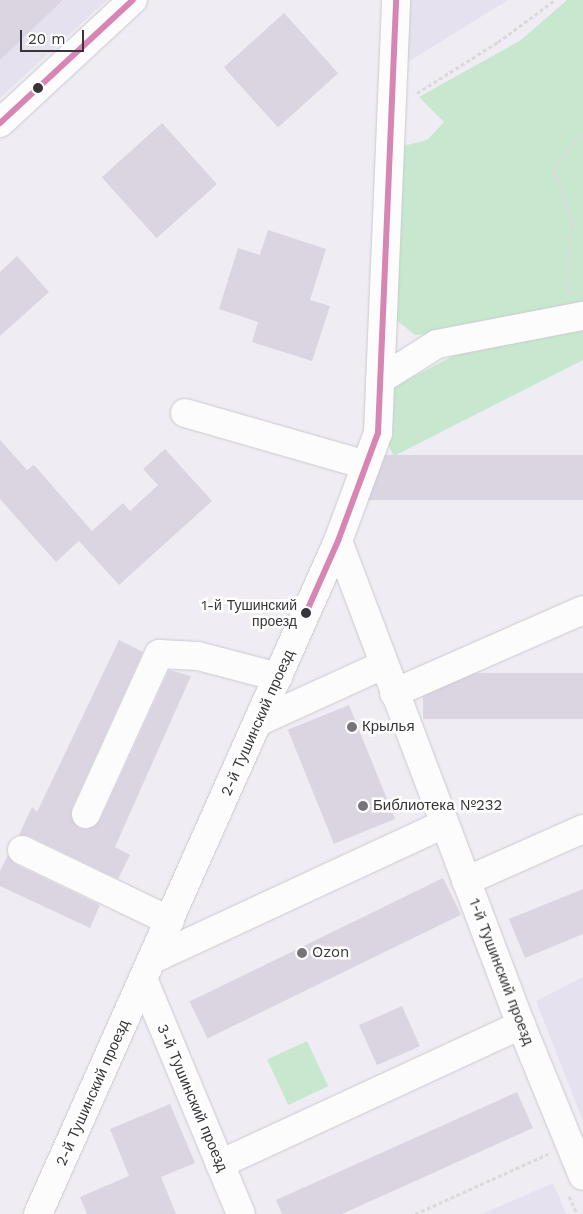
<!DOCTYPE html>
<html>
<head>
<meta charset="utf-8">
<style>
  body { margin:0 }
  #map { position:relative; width:583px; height:1214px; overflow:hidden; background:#efecf3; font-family:"Work Sans",sans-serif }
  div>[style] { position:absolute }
  .built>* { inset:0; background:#e6e1ef }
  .green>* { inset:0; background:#c7e8cf; transform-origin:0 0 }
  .building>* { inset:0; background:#dbd5e2; transform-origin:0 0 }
  .path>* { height:3px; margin-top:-1.5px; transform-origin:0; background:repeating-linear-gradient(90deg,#dbd9dc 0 4px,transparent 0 6.5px) }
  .roads { filter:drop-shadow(0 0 1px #cbc9cf) drop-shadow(0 0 1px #cbc9cf) }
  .minor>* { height:28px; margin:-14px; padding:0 14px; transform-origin:14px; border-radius:14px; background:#fdfcfd }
  .bus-1>* { height:6px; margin:-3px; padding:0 3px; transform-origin:3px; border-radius:3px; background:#d786b4 }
  .dots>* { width:14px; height:14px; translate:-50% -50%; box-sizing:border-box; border:2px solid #fff; border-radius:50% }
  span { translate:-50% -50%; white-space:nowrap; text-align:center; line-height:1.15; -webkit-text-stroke:5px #fff; paint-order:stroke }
  .bus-label { font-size:14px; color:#37353a }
  .right { translate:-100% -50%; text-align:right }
  .street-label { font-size:15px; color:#37353a }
  .poi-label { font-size:15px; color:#37353a }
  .left { translate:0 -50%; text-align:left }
  .scale { position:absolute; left:20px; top:30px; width:64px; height:22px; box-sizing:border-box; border:2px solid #37353a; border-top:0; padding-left:6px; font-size:15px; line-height:18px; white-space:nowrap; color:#37353a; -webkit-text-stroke:4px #fff; paint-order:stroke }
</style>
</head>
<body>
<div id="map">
  <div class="built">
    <i style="clip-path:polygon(0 0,107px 0,0 98px)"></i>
    <i style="clip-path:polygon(405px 0,508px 0,403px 65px)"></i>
    <i style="clip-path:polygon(583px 977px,583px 1121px,536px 1001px)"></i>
    <i style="clip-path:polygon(553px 1183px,566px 1214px,482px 1214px)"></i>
  </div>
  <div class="green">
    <i style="clip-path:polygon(567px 0,583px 0,583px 301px,465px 331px,415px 335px,394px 318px,399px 147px,427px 140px,444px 122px,419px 97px,521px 40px)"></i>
    <i style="clip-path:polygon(583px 324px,583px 360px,394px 456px,383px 436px,386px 391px,453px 356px,514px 335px)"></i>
    <i style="left:307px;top:1041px;width:50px;height:44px;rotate:65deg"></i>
  </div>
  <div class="building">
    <i style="clip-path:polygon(0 0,63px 0,0 60px)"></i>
    <i style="left:284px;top:13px;width:81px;height:81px;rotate:48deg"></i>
    <i style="left:162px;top:123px;width:82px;height:81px;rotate:48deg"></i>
    <i style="clip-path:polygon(268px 230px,326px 249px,310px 300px,330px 306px,312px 361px,252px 342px,258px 322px,219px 309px,238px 248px,260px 255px)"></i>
    <i style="clip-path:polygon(17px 256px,49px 292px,0 336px,0 272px)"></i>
    <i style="clip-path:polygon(0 440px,27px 470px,34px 465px,92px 531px,123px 503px,130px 511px,158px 485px,143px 469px,165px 449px,212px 501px,119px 585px,79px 541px,56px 562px,0 499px)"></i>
    <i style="left:583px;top:455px;width:45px;height:217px;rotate:90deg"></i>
    <i style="clip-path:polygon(119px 640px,143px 652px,72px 808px,71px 816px,79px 828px,88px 829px,100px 820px,169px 670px,191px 676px,115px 847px,130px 855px,118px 879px,29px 836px,19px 835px,32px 807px,37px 812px)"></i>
    <i style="left:583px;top:673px;width:46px;height:160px;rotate:90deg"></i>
    <i style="left:349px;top:705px;width:123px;height:66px;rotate:68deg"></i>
    <i style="clip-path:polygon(8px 855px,15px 864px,100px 905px,90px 928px,0 886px,0 871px)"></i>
    <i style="left:443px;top:878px;width:41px;height:282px;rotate:64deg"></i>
    <i style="clip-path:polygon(583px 889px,583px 934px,525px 958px,509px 919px)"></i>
    <i style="left:402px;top:1006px;width:44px;height:47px;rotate:66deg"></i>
    <i style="clip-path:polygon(517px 1092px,533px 1128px,342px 1214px,282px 1214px,276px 1200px)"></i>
    <i style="clip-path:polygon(170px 1104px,195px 1163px,161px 1177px,176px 1214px,87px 1214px,80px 1197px,129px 1176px,110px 1129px)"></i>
  </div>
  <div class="path">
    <i style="left:417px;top:93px;width:96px;rotate:-32.2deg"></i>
    <i style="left:498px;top:42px;width:71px;rotate:-36.4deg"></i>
    <i style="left:574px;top:293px;width:7px;rotate:-164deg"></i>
    <i style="left:567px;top:291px;width:70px;rotate:-85.9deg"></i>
    <i style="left:572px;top:221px;width:57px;rotate:-109.4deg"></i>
    <i style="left:553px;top:167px;width:45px;rotate:-48.6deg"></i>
    <i style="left:569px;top:1196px;width:20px;rotate:66deg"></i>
    <i style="left:415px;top:1214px;width:146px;rotate:-24.3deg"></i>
  </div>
  <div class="roads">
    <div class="minor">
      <i style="left:0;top:123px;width:181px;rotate:-42.8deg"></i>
      <i style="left:380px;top:380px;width:67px;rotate:-32.3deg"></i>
      <i style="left:437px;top:344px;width:149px;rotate:-10.9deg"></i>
      <i style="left:185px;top:413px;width:188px;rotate:16deg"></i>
      <i style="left:338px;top:541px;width:517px;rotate:69.29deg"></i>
      <i style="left:521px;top:1025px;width:163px;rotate:67.7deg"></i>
      <i style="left:394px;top:693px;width:206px;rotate:-23.7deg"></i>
      <i style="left:258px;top:722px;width:137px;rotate:-24.5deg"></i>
      <i style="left:86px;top:814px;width:176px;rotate:-65.5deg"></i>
      <i style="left:159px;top:654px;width:39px;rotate:3deg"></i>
      <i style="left:198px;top:656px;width:83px;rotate:14.7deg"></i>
      <i style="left:22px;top:850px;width:164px;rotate:25.6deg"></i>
      <i style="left:466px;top:881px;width:128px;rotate:-24deg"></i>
      <i style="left:153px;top:959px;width:321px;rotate:-24.9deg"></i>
      <i style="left:144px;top:981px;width:252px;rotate:67.4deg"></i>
      <i style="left:220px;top:1164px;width:332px;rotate:-24.8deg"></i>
      <i style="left:38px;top:1214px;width:737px;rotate:-65.97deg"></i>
      <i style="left:338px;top:541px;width:115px;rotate:-69.7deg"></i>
      <i style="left:378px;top:433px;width:433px;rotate:-87.6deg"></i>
    </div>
  </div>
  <div class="bus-1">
    <i style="left:0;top:123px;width:181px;rotate:-42.8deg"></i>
    <i style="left:306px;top:613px;width:79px;rotate:-66deg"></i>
    <i style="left:338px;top:541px;width:115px;rotate:-69.7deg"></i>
    <i style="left:378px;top:433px;width:433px;rotate:-87.6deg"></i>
  </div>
  <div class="dots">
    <i style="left:38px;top:88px;background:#37353a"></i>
    <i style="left:306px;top:613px;background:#37353a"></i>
    <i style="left:352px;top:727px;background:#77757b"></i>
    <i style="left:363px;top:806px;background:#77757b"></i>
    <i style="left:302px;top:953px;background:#77757b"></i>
  </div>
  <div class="bus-label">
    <span class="right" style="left:297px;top:613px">1-й Тушинский<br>проезд</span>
  </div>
  <div class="street-label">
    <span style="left:258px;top:723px;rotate:-66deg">2-й Тушинский проезд</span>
    <span style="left:501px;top:972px;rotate:69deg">1-й Тушинский проезд</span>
    <span style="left:93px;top:1093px;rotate:-66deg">2-й Тушинский проезд</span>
    <span style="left:192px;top:1098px;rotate:67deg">3-й Тушинский проезд</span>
  </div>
  <div class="poi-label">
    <span class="left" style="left:362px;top:727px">Крылья</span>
    <span class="left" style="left:373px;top:806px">Библиотека №232</span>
    <span class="left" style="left:312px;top:953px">Ozon</span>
  </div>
  <div class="scale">20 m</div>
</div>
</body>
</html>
